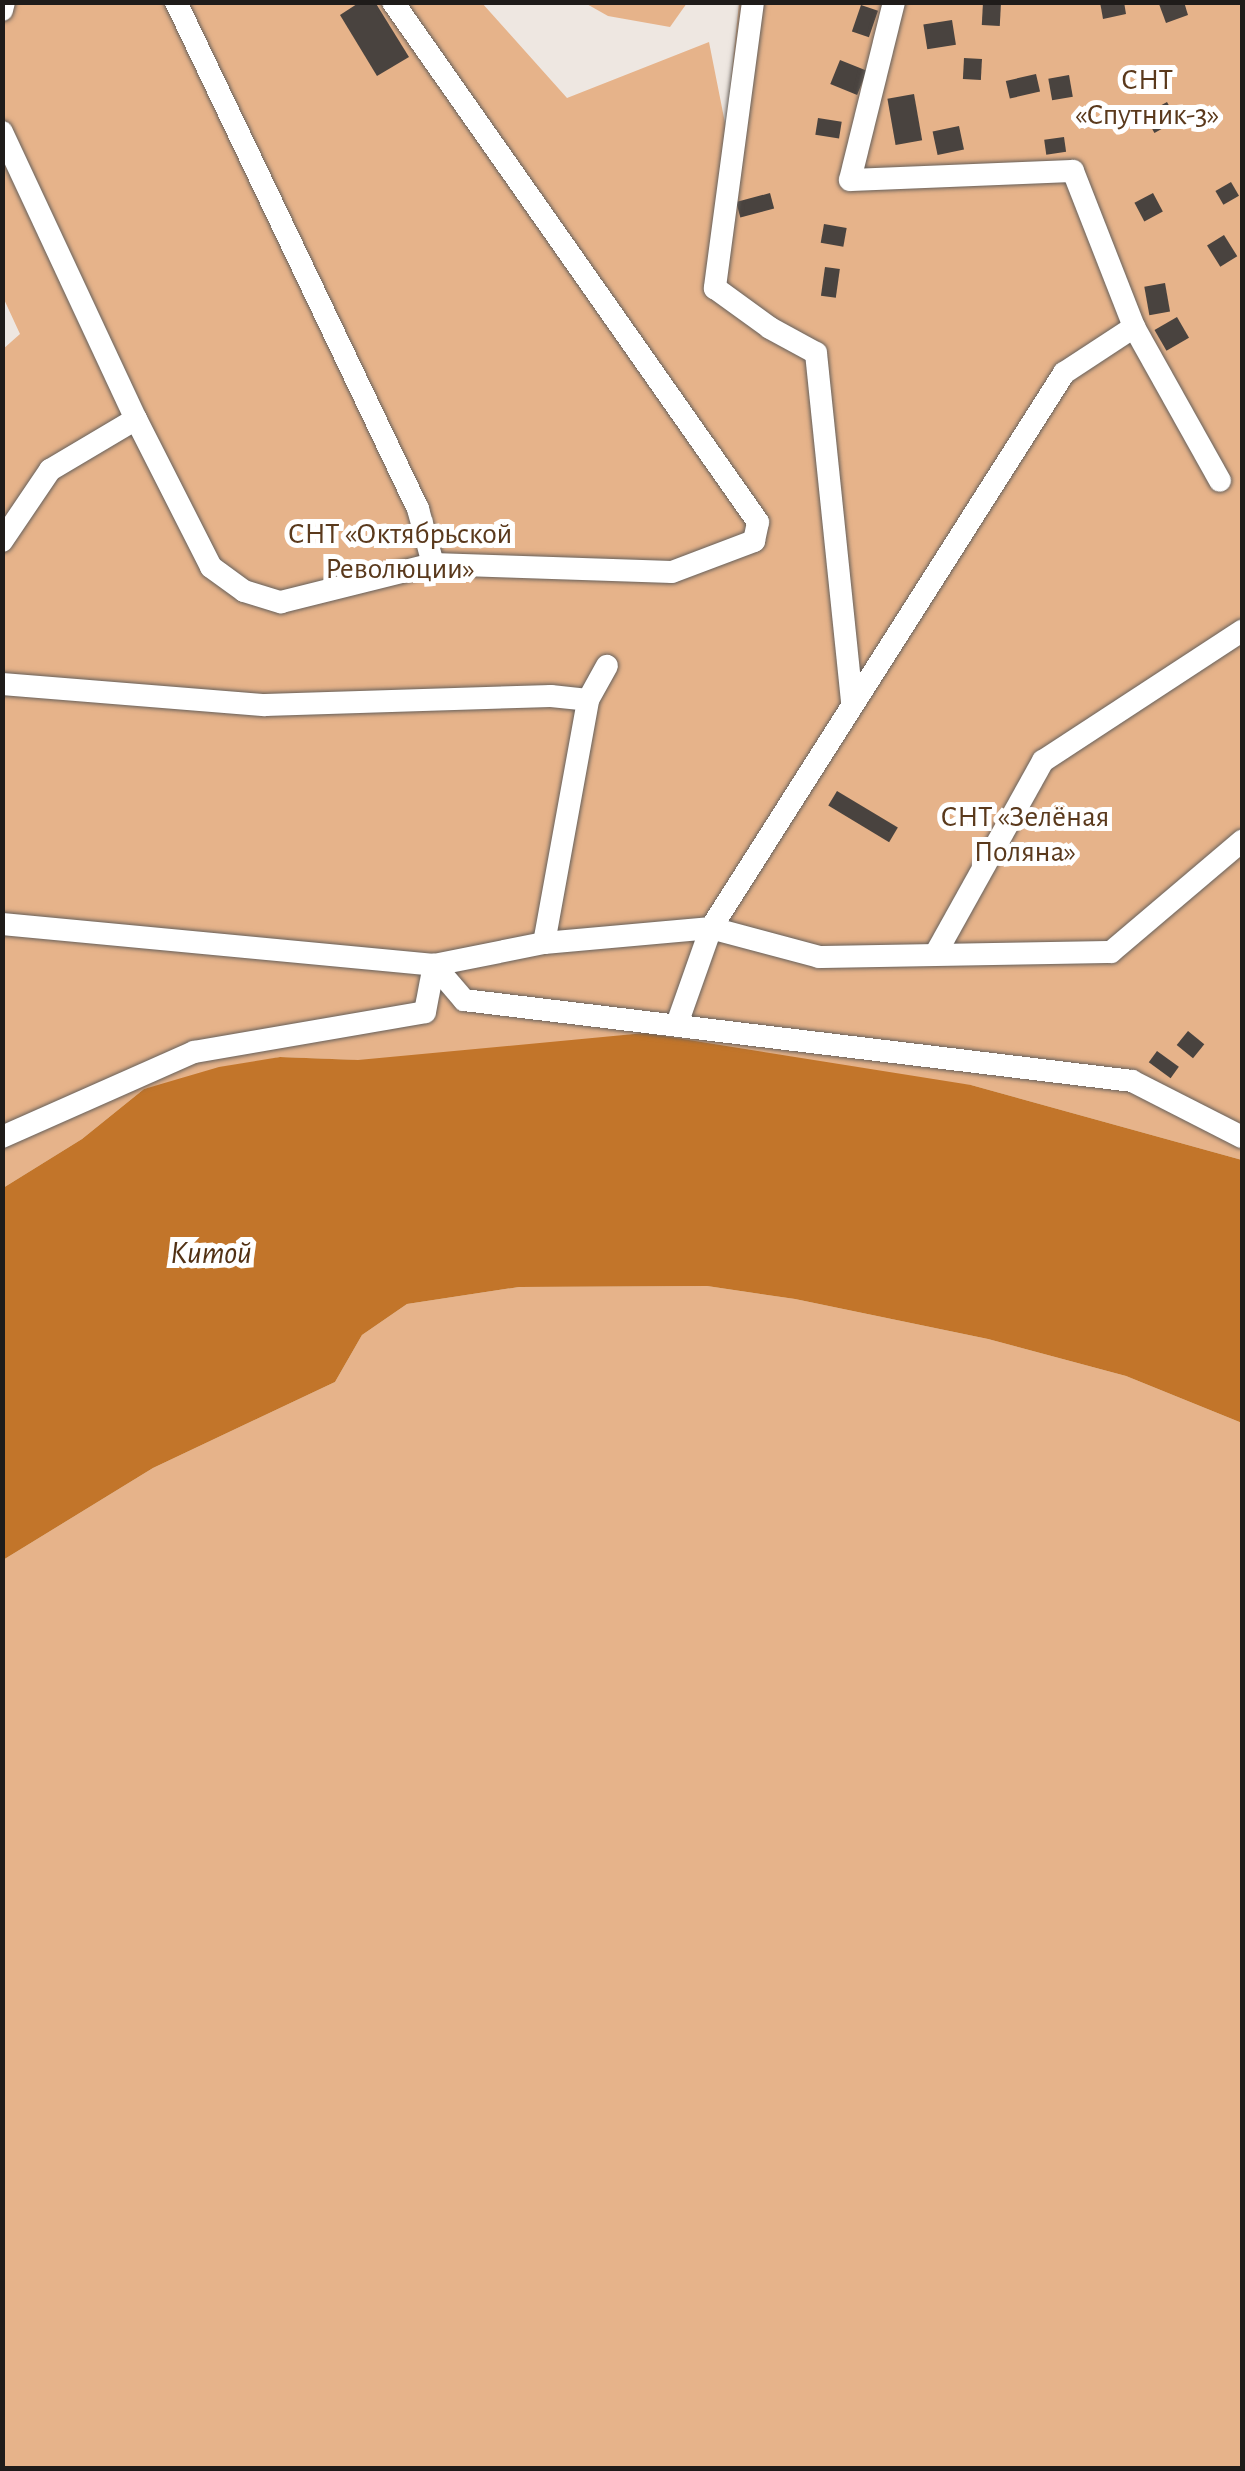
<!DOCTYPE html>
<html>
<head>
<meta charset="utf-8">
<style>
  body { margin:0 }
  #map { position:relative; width:1245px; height:2471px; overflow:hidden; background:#eee7e1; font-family:"Alegreya Sans",sans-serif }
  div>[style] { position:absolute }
  .green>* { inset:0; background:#e6b38a }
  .water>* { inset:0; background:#c2752a }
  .building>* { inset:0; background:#49433f; transform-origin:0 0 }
  .roads { filter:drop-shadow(0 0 2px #655f5a) drop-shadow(0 0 2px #655f5a) }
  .minor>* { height:22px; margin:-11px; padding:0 11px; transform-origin:11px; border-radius:11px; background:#fff }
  span { translate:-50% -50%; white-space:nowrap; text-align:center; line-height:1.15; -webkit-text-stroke:10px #fff; paint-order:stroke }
  .park-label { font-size:30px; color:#5a391c }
  .water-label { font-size:32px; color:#523114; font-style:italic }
  .frame { position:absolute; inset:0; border:5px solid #1f1c1a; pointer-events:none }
</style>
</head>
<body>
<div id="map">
  <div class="green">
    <i style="clip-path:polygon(3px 3px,482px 3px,567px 98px,709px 42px,726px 128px,739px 3px,1242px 3px,1242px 1160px,971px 1085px,280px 1057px,144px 1089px,82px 1139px,3px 1188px,2px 350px,20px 334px,2px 295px)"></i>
    <i style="clip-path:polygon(585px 3px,687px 3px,670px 27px,608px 16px)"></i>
    <i style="clip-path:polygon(707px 1286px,795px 1299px,988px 1339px,1126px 1376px,1242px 1423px,1242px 2468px,3px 2468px,3px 1560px,153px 1468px,335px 1382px,362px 1335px,407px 1304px,519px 1287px)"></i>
  </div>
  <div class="water">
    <i style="clip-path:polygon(645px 1033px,971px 1085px,1242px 1160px,1242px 1423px,1126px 1376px,988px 1339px,795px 1299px,707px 1286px,519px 1287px,407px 1304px,362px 1335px,335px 1382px,153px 1468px,3px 1560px,3px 1188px,82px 1139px,144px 1089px,219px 1067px,280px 1057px,358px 1060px)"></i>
  </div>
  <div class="building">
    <i style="clip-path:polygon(360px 2px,375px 2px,409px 57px,377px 76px,340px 15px)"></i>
    <i style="left:983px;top:2px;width:18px;height:23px;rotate:3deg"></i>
    <i style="clip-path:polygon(1100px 2px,1124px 2px,1126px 14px,1103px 19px)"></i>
    <i style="clip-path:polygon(1184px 2px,1188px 15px,1166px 23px,1159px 4px)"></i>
    <i style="left:861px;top:5px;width:18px;height:28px;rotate:19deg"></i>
    <i style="left:952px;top:20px;width:25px;height:29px;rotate:81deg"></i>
    <i style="left:964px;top:58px;width:18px;height:21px;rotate:3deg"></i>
    <i style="left:840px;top:60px;width:29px;height:26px;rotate:22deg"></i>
    <i style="left:1036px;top:74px;width:18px;height:31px;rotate:77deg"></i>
    <i style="left:1069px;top:75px;width:22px;height:21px;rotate:80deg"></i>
    <i style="left:914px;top:94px;width:47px;height:27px;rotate:80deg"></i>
    <i style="left:1167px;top:102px;width:21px;height:26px;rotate:61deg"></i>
    <i style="left:818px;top:118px;width:24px;height:17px;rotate:9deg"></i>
    <i style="left:959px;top:126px;width:24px;height:27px;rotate:78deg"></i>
    <i style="left:1064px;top:137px;width:15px;height:20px;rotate:82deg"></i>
    <i style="left:1231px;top:182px;width:16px;height:18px;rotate:60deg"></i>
    <i style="left:770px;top:193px;width:16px;height:35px;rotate:75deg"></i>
    <i style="left:1153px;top:193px;width:21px;height:21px;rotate:62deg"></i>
    <i style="left:824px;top:224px;width:23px;height:19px;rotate:10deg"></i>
    <i style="left:1224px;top:235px;width:25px;height:20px;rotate:58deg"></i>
    <i style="left:825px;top:267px;width:15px;height:29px;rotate:8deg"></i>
    <i style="left:1165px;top:283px;width:29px;height:21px;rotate:80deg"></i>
    <i style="left:1177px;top:317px;width:24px;height:26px;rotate:60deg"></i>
    <i style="left:837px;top:791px;width:71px;height:17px;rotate:31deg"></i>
    <i style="left:1188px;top:1031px;width:21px;height:18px;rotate:39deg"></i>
    <i style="left:1157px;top:1051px;width:27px;height:14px;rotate:36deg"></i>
  </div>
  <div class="roads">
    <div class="minor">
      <i style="left:176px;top:2px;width:562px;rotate:64.48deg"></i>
      <i style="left:418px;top:509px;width:57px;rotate:74.7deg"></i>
      <i style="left:753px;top:2px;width:289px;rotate:97.6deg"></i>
      <i style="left:715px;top:288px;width:68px;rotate:36deg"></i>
      <i style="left:770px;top:328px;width:52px;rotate:28.5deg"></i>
      <i style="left:816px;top:353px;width:350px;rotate:84.1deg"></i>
      <i style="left:894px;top:2px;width:183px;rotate:103.9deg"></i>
      <i style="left:850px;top:180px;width:223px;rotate:-2.3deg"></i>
      <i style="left:1073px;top:171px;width:168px;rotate:68.6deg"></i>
      <i style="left:1134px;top:327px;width:176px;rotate:60.8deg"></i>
      <i style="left:2px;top:10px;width:8px;rotate:-76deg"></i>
      <i style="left:2px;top:132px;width:317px;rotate:65deg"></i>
      <i style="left:136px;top:419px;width:166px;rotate:63.1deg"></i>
      <i style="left:211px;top:567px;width:41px;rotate:36deg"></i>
      <i style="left:244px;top:591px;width:39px;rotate:17deg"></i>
      <i style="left:281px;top:602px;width:157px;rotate:-14deg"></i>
      <i style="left:433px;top:564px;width:239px;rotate:1.9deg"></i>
      <i style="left:672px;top:572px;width:88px;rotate:-20.7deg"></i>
      <i style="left:754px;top:541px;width:19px;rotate:-78deg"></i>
      <i style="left:758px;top:522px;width:635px;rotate:-125.07deg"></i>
      <i style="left:2px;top:541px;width:86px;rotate:-55.9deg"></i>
      <i style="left:50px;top:470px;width:100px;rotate:-30.7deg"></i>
      <i style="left:2px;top:684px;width:264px;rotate:4.6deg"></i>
      <i style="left:265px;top:705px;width:286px;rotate:-1.8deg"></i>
      <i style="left:551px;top:696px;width:37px;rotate:6deg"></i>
      <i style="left:2px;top:924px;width:434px;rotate:5.4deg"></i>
      <i style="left:434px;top:965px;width:112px;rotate:-11.3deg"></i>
      <i style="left:544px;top:943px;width:168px;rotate:-5.1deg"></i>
      <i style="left:711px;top:928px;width:112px;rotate:15deg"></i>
      <i style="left:819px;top:957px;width:292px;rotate:-1deg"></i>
      <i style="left:1111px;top:952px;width:172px;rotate:-40.3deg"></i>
      <i style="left:544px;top:943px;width:247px;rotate:-79.7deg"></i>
      <i style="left:588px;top:700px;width:39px;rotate:-61deg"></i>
      <i style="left:936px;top:953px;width:220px;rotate:-60.9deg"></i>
      <i style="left:1043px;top:761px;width:238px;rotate:-33.2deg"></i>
      <i style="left:434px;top:965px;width:46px;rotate:49.4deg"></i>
      <i style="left:464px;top:1000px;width:673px;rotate:6.91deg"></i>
      <i style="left:1132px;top:1081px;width:123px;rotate:27deg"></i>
      <i style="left:677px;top:1024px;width:102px;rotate:-70.5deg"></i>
      <i style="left:711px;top:928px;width:658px;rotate:-57.54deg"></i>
      <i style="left:1064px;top:373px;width:84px;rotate:-33.3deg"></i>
      <i style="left:2px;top:1137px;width:210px;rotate:-23.9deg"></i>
      <i style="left:194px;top:1052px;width:234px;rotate:-9.8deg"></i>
      <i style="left:425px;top:1012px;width:48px;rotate:-79.2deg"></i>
    </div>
  </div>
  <div class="park-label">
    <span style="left:1147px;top:97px">СНТ<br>«Спутник-3»</span>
    <span style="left:400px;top:551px">СНТ «Октябрьской<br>Революции»</span>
    <span style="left:1025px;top:834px">СНТ «Зелёная<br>Поляна»</span>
  </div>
  <div class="water-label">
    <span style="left:211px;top:1253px">Китой</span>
  </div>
  <div class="frame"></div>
</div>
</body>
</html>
